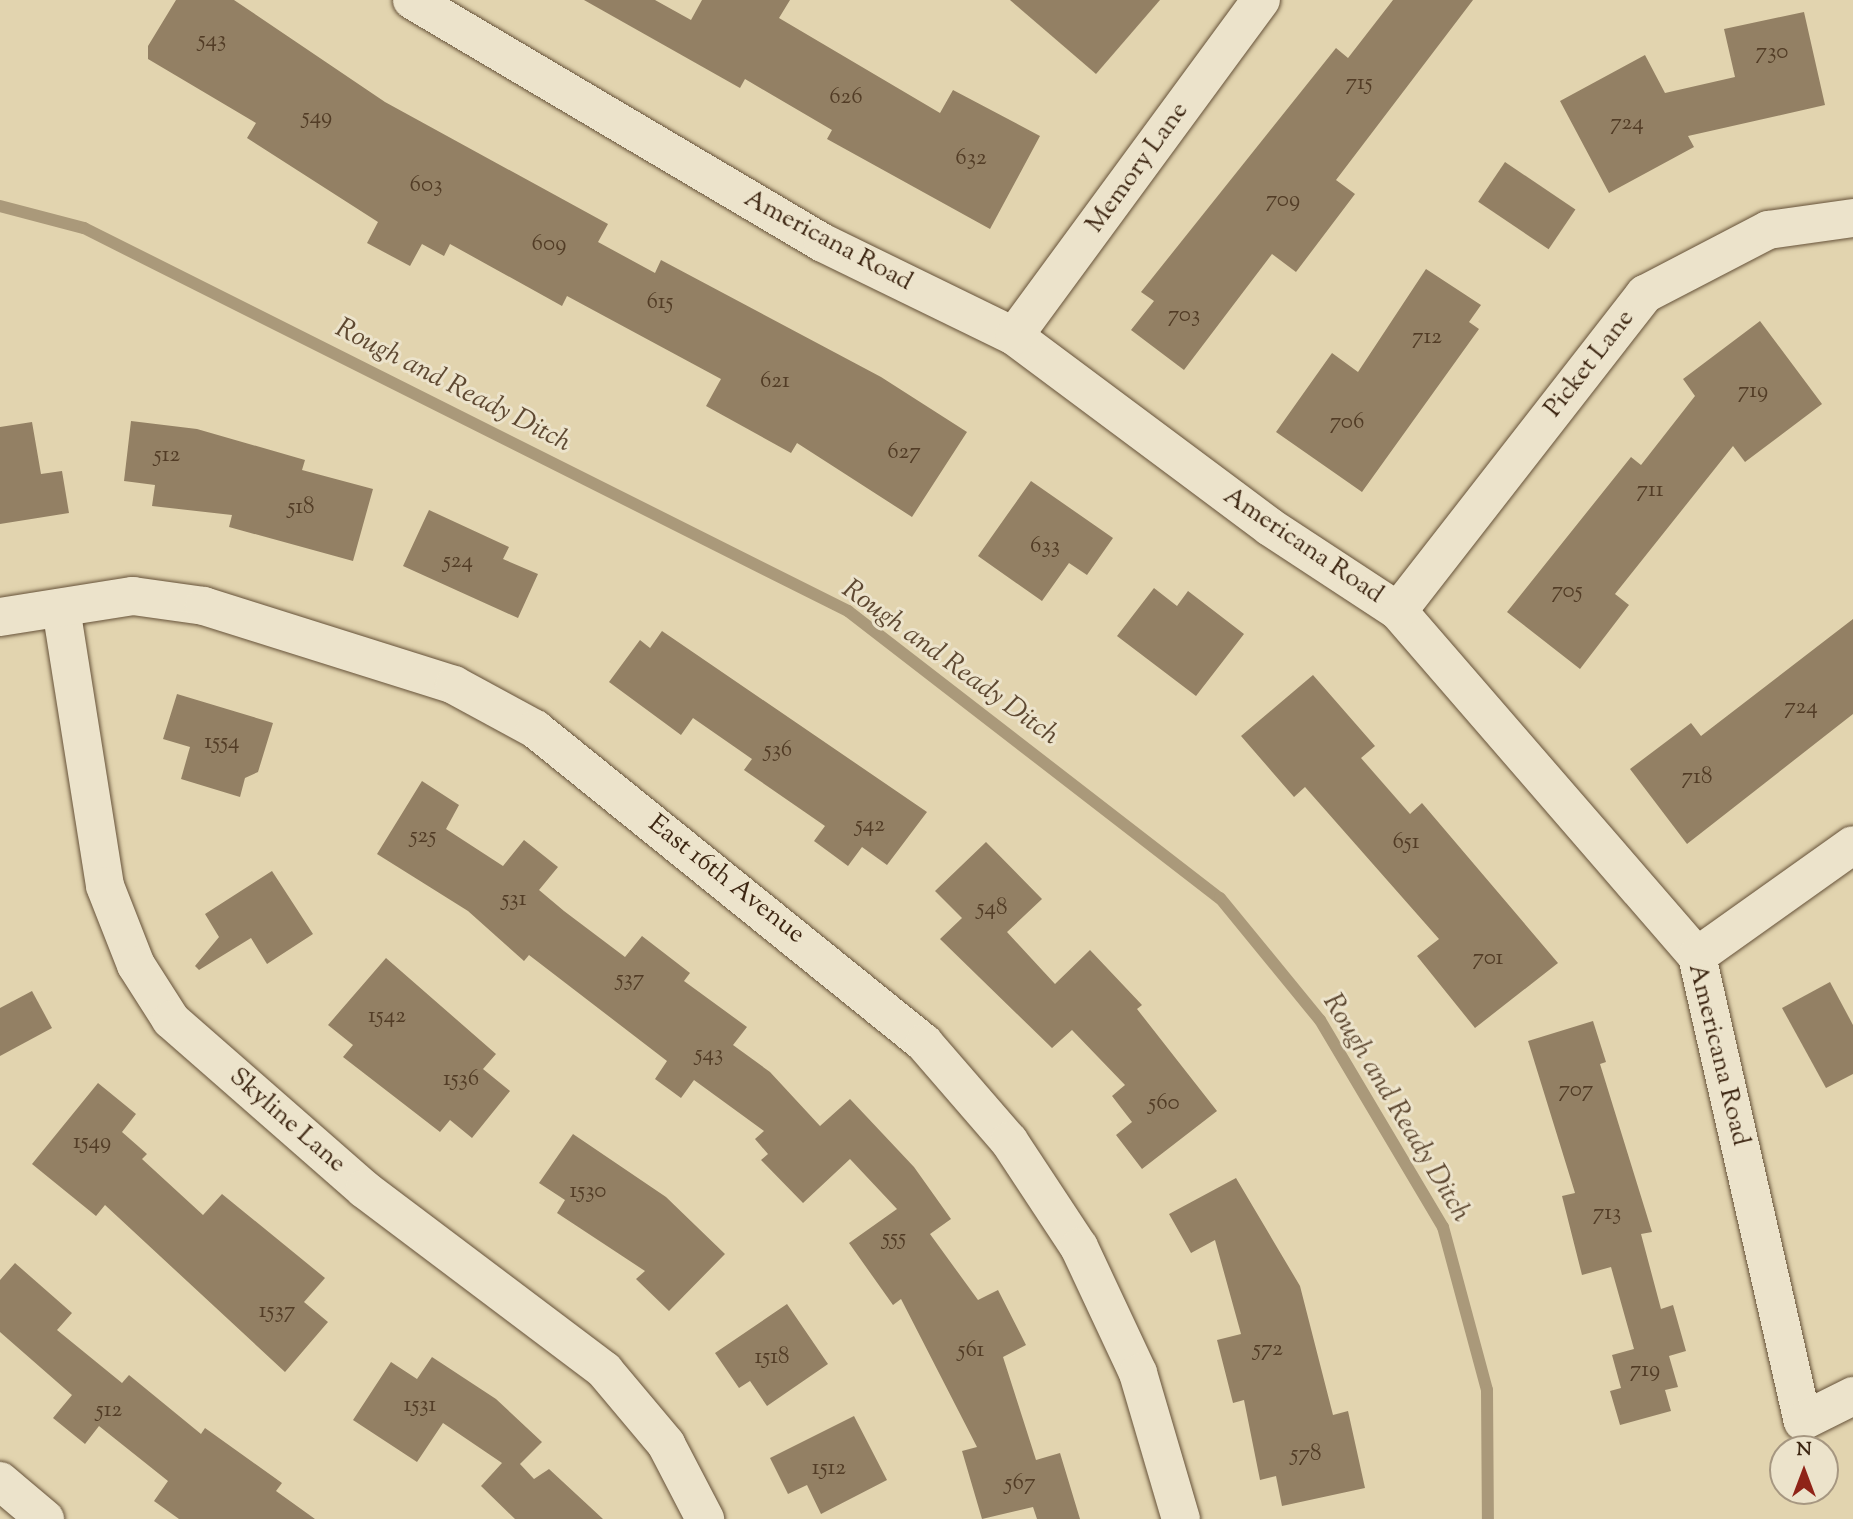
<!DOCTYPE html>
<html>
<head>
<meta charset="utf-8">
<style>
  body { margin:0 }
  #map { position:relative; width:1853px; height:1519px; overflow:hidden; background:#e2d4af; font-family:"Sorts Mill Goudy",serif }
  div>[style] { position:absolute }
  .stream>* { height:12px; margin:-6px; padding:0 6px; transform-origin:6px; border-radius:6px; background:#aa997a }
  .building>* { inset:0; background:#938064; transform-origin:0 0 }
  .roads { filter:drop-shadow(0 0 2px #665239) drop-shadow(0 0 2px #665239) }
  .minor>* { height:38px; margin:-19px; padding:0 19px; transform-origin:19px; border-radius:19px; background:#ece3cb }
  span { translate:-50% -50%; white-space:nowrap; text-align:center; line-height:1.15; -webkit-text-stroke:6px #ece3cb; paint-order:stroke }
  .number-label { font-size:23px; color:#523c26 }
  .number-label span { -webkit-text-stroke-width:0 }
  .street-label { font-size:26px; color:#3d2612 }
  .water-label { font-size:28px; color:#5e4831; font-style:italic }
  .north { position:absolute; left:1769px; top:1435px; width:70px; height:70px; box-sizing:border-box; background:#ece3cb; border:2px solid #a69781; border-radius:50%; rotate:0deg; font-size:19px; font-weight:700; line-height:28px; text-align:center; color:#3d2612 }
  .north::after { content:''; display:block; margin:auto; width:24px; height:32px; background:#8f2418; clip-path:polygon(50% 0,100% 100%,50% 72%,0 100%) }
</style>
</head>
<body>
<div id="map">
  <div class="stream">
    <i style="left:0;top:206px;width:87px;rotate:14.7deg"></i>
    <i style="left:84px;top:228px;width:855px;rotate:26.63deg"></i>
    <i style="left:848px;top:611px;width:470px;rotate:37.7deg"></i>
    <i style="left:1220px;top:898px;width:158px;rotate:50.7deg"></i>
    <i style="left:1320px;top:1020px;width:241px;rotate:59.3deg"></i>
    <i style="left:1443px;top:1227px;width:169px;rotate:74.9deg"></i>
    <i style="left:1487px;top:1390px;width:129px;rotate:89.6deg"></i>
  </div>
  <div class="building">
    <i style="clip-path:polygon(176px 0,234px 0,385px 102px,608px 224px,598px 242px,655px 273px,661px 260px,881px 377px,967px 432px,912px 517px,797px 443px,791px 453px,706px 406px,721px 379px,567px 296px,562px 306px,450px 244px,444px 256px,422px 244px,410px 266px,367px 243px,378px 222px,247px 138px,256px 123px,148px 59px,148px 46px)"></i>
    <i style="clip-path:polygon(584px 0,655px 0,691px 20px,702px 0,790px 0,779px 18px,940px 113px,953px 90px,1040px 136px,990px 229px,827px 139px,832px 130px,745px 79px,740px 88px)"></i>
    <i style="clip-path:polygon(1010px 0,1160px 0,1096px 74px)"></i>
    <i style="clip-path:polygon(1393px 0,1473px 0,1336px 180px,1355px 194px,1296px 272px,1272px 254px,1184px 370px,1131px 330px,1154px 301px,1141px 292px,1336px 48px,1348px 58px)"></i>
    <i style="clip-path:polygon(1804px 12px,1825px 105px,1688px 136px,1694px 147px,1609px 193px,1560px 101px,1645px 55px,1665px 93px,1735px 77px,1724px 29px)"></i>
    <i style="left:1505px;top:162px;width:85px;height:48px;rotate:34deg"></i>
    <i style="clip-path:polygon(1426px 269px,1481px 305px,1469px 322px,1479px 329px,1362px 492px,1276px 432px,1332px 353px,1358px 372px)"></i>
    <i style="clip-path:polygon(1760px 321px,1822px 404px,1745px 462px,1733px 446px,1615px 594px,1629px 605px,1580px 669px,1507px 612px,1631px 457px,1641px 465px,1695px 396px,1683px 379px)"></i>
    <i style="clip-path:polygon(131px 421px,197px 429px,305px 460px,302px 470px,373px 489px,353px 561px,229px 527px,232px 515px,152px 506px,155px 485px,124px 481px)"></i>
    <i style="clip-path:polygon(32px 422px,41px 474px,62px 471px,69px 513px,0 524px,0 427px)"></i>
    <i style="clip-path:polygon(1031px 481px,1113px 538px,1087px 575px,1069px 563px,1042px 601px,978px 556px)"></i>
    <i style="clip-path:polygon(429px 510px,509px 547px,503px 559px,538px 574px,518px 618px,403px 566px)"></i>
    <i style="clip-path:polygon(1154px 588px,1177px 606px,1188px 591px,1244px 634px,1196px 696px,1117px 636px)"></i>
    <i style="clip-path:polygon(1853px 619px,1853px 714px,1687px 844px,1630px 769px,1691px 723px,1701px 736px)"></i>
    <i style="clip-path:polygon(662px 631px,927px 812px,887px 865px,862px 847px,848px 866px,814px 841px,825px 826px,744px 770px,752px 759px,693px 718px,681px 735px,609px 682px,640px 640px,650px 648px)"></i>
    <i style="clip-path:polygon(1313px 675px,1375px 746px,1361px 758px,1410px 814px,1422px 803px,1558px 963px,1475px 1028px,1417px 956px,1439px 939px,1305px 787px,1294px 797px,1241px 736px)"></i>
    <i style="clip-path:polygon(177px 694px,273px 723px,258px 772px,245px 778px,240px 797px,181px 779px,190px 747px,163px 739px)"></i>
    <i style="clip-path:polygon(422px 781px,459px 805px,446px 829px,503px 866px,524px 840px,558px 867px,539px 890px,564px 911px,625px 957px,642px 936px,690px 973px,684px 981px,747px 1027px,733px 1045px,770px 1072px,820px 1126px,850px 1099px,914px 1167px,951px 1219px,930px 1234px,978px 1300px,998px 1290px,1026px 1345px,1003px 1357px,1036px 1460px,1060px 1453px,1080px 1519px,1037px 1519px,1033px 1507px,982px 1519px,962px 1451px,977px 1447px,901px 1299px,893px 1305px,849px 1243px,897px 1209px,850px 1159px,803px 1203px,761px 1160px,768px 1154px,755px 1139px,764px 1131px,694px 1080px,681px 1098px,655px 1079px,667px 1061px,529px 955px,524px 961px,468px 911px,377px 854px)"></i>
    <i style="clip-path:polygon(986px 842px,1042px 899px,1007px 932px,1055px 984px,1090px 950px,1142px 1005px,1137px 1009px,1217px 1111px,1142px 1169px,1116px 1135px,1132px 1122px,1112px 1096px,1125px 1085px,1072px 1030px,1052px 1048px,940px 939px,962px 918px,935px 891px)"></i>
    <i style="clip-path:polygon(272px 871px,313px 934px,267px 964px,251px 938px,199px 970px,195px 966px,219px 937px,205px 914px)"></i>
    <i style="clip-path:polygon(386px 958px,496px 1054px,483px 1069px,510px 1091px,472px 1138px,450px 1120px,440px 1132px,343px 1057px,353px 1045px,328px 1025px)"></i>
    <i style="clip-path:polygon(1830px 982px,1853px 1025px,1853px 1074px,1826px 1088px,1782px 1008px)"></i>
    <i style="clip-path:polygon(32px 991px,52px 1028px,0 1056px,0 1008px)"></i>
    <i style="clip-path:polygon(1593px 1021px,1606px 1062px,1600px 1064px,1652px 1232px,1641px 1234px,1661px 1309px,1673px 1305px,1686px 1351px,1669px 1356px,1678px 1387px,1665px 1390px,1671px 1411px,1620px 1425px,1610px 1391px,1621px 1388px,1612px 1355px,1634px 1349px,1611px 1267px,1582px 1275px,1562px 1196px,1575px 1193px,1528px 1041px)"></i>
    <i style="clip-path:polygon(98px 1083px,136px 1114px,122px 1132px,147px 1154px,142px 1159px,203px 1215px,222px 1194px,325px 1278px,304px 1302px,328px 1322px,285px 1372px,105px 1205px,96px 1216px,32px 1164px)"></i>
    <i style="clip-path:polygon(573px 1134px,666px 1197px,725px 1254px,669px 1311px,636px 1279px,645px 1271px,557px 1213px,565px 1200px,539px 1183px)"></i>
    <i style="clip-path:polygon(1236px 1178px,1300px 1286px,1333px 1415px,1348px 1411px,1365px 1488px,1282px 1506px,1276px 1476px,1260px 1480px,1244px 1400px,1233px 1403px,1217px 1340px,1241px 1334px,1215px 1240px,1191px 1253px,1169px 1214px)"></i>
    <i style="clip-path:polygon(15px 1263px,72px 1313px,57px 1330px,122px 1383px,129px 1375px,201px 1434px,205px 1428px,282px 1483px,276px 1491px,315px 1519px,179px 1519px,154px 1501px,168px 1481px,99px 1426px,85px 1444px,53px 1418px,72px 1395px,0 1332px,0 1280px)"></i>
    <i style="clip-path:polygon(787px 1304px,828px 1364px,767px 1406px,750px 1381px,739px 1388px,715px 1353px)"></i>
    <i style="clip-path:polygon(432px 1357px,496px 1399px,542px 1442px,520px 1464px,534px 1479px,549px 1469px,603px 1519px,515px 1519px,481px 1486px,502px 1463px,443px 1423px,417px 1462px,353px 1420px,391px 1362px,417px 1379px)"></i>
    <i style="clip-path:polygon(854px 1416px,887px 1480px,821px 1514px,807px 1485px,788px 1494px,770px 1458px)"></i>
  </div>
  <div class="roads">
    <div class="minor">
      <i style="left:412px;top:0;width:477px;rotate:30.6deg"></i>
      <i style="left:823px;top:243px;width:212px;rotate:26deg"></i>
      <i style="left:1014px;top:336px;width:319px;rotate:36.7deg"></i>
      <i style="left:1270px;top:527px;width:153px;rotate:33.3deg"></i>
      <i style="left:1398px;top:611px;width:457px;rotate:49.1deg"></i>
      <i style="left:1697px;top:956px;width:477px;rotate:77.2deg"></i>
      <i style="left:1803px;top:1421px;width:56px;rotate:-26.6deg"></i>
      <i style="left:1014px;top:336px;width:417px;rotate:-53.7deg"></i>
      <i style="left:61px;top:608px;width:281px;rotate:81deg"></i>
      <i style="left:105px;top:886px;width:85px;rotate:68.6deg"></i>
      <i style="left:136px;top:965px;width:65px;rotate:57.5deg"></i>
      <i style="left:171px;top:1020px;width:257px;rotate:41.2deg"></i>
      <i style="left:364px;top:1189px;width:301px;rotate:37deg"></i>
      <i style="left:604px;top:1370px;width:97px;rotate:50deg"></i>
      <i style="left:666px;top:1444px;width:85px;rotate:62.5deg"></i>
      <i style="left:1398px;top:611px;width:402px;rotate:-52.1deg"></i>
      <i style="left:1645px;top:294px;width:139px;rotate:-27.5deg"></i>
      <i style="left:1768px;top:230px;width:86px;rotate:-8deg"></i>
      <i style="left:0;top:617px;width:135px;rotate:-9deg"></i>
      <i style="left:133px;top:596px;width:72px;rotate:8deg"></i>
      <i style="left:204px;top:606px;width:262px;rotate:17.5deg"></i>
      <i style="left:454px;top:685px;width:92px;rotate:28.5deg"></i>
      <i style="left:535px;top:729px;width:500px;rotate:38.9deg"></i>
      <i style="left:924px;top:1043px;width:130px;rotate:49.1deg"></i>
      <i style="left:1009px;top:1141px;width:127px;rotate:56.6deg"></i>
      <i style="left:1079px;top:1247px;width:139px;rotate:64.9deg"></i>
      <i style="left:1138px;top:1373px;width:152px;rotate:73.6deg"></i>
      <i style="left:1697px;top:956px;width:191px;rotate:-35.4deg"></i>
      <i style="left:0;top:1481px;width:59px;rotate:40.2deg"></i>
    </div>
  </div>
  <div class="number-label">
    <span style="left:212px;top:41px">543</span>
    <span style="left:1772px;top:53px">730</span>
    <span style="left:1359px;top:84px">715</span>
    <span style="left:846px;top:98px">626</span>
    <span style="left:317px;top:118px">549</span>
    <span style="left:1627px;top:124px">724</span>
    <span style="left:971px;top:159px">632</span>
    <span style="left:426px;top:186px">603</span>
    <span style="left:1283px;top:201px">709</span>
    <span style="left:549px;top:245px">609</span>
    <span style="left:660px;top:303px">615</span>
    <span style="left:1184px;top:316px">703</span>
    <span style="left:1427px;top:338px">712</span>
    <span style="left:775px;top:382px">621</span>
    <span style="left:1753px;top:392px">719</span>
    <span style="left:1347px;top:423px">706</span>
    <span style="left:904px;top:453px">627</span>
    <span style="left:167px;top:456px">512</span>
    <span style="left:1650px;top:491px">711</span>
    <span style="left:301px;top:508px">518</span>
    <span style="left:1045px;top:547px">633</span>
    <span style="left:458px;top:562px">524</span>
    <span style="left:1567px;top:592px">705</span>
    <span style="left:1801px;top:708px">724</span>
    <span style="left:222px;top:743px">1554</span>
    <span style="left:778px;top:751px">536</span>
    <span style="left:1697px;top:778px">718</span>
    <span style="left:870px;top:826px">542</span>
    <span style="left:423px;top:837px">525</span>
    <span style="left:1406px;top:843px">651</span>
    <span style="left:514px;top:900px">531</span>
    <span style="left:992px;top:909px">548</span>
    <span style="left:1488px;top:959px">701</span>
    <span style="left:630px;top:980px">537</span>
    <span style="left:387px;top:1017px">1542</span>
    <span style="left:709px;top:1055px">543</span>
    <span style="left:461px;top:1080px">1536</span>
    <span style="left:1576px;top:1091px">707</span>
    <span style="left:1164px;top:1104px">560</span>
    <span style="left:92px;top:1143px">1549</span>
    <span style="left:588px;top:1192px">1530</span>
    <span style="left:1607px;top:1214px">713</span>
    <span style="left:894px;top:1239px">555</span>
    <span style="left:277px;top:1312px">1537</span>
    <span style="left:1268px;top:1350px">572</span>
    <span style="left:971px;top:1351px">561</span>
    <span style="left:772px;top:1358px">1518</span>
    <span style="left:1645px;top:1371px">719</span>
    <span style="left:420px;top:1406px">1531</span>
    <span style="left:109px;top:1411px">512</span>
    <span style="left:1306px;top:1455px">578</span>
    <span style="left:829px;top:1469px">1512</span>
    <span style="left:1020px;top:1484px">567</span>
  </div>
  <div class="street-label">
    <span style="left:1138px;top:168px;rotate:-54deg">Memory Lane</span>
    <span style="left:828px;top:241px;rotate:28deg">Americana Road</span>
    <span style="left:1590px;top:364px;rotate:-52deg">Picket Lane</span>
    <span style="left:1303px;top:546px;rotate:34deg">Americana Road</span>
    <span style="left:726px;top:880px;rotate:38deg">East 16th Avenue</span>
    <span style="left:1718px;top:1055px;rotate:76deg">Americana Road</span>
    <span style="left:287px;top:1121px;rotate:41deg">Skyline Lane</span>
  </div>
  <div class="water-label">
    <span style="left:453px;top:386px;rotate:27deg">Rough and Ready Ditch</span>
    <span style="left:950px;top:663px;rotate:36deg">Rough and Ready Ditch</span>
    <span style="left:1396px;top:1108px;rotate:59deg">Rough and Ready Ditch</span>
  </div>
  <div class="north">N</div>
</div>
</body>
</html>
